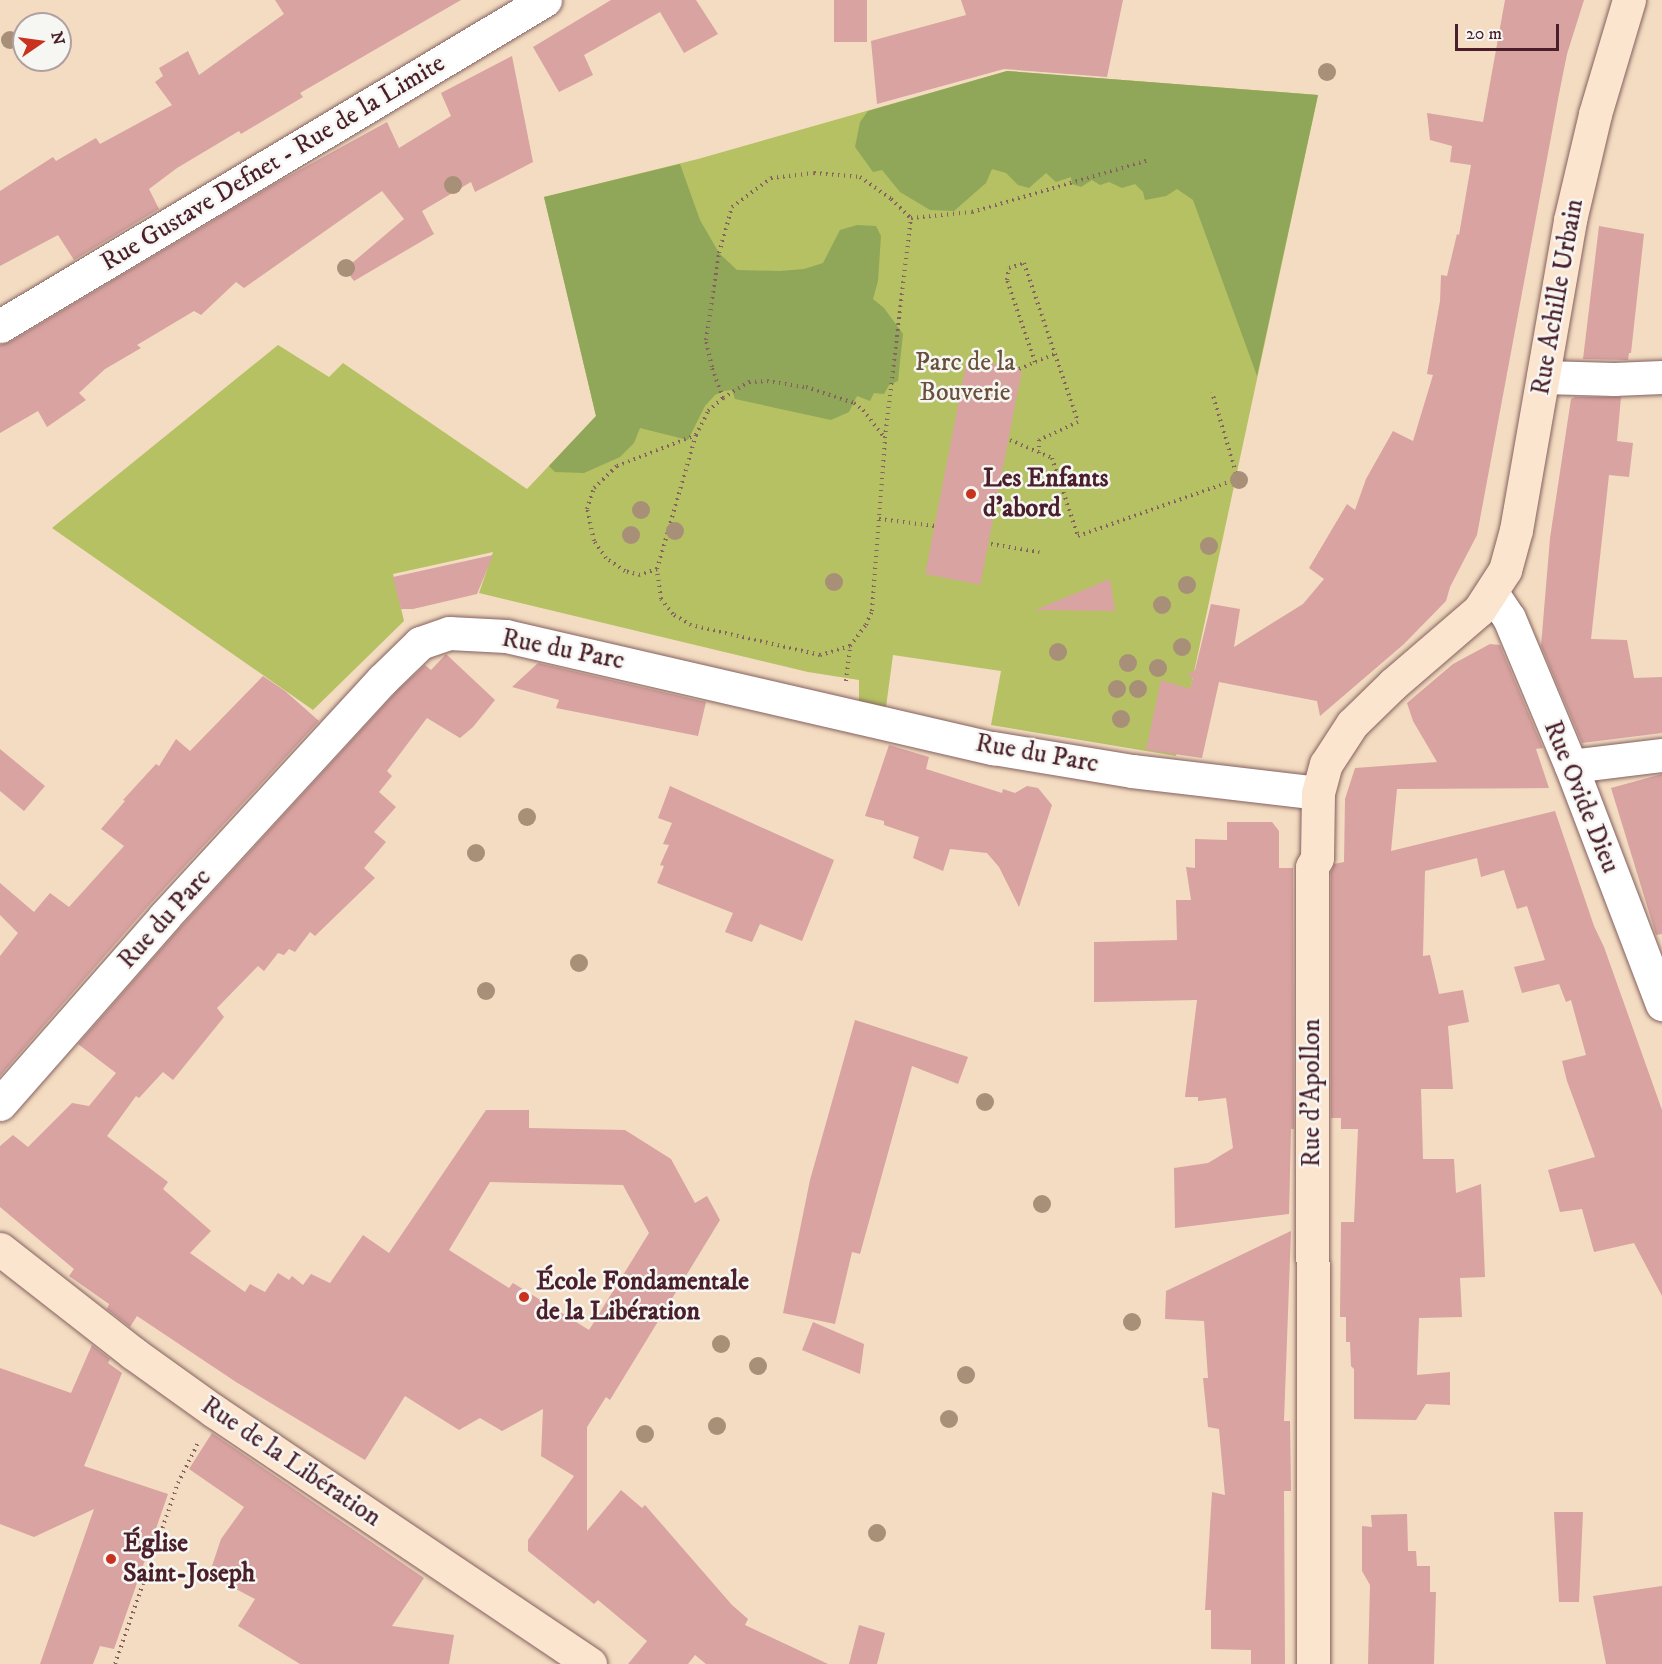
<!DOCTYPE html>
<html>
<head>
<meta charset="utf-8">
<style>
  body { margin:0 }
  #map { position:relative; width:1662px; height:1664px; overflow:hidden; background:#f3dcc1; font-family:"IM FELL DW Pica",serif }
  div>[style] { position:absolute }
  .green>* { inset:0; background:#b5c163 }
  .forest>* { inset:0; background:#90a759 }
  .building>* { inset:0; background:#d8a3a1; transform-origin:0 0 }
  .path>* { height:4px; margin-top:-2px; transform-origin:0; background:repeating-linear-gradient(90deg,#856160 0 1.5px,transparent 0 6px) }
  .roads { filter:drop-shadow(0 0 2px #856160) drop-shadow(0 0 2px #856160) }
  .street>* { height:33px; margin:-16.5px; padding:0 16.5px; transform-origin:16.5px; border-radius:16.5px; background:#fff }
  .secondary>* { height:33px; margin:-16.5px; padding:0 16.5px; transform-origin:16.5px; border-radius:16.5px; background:#fce5cf }
  .trees>* { width:18px; height:18px; margin:-9px; border-radius:50%; background:#a88f78 }
  .dots>* { width:16px; height:16px; translate:-50% -50%; box-sizing:border-box; border:3px solid #f6f6f2; border-radius:50% }
  span { translate:-50% -50%; white-space:nowrap; text-align:center; line-height:1.15; -webkit-text-stroke:5px #f6f6f2; paint-order:stroke }
  .street-label { font-size:26px; color:#4a1f2b }
  .park-label { font-size:26px; color:#6a503c }
  .poi-label { font-size:26px; color:#4a1f2b; font-weight:700 }
  .left { translate:0 -50%; text-align:left }
  .north { position:absolute; left:12px; top:12px; width:60px; height:60px; box-sizing:border-box; background:#f6f6f2; border:2px solid #b1a0a2; border-radius:50%; rotate:77deg; font-size:16px; font-weight:700; line-height:24px; text-align:center; color:#4a1f2b }
  .north::after { content:''; display:block; margin:auto; width:21px; height:27px; background:#c8321e; clip-path:polygon(50% 0,100% 100%,50% 72%,0 100%) }
  .scale { position:absolute; left:1455px; top:24px; width:104px; height:27px; box-sizing:border-box; border:3px solid #4a1f2b; border-top:0; padding-left:8px; font-size:18px; line-height:21px; white-space:nowrap; color:#4a1f2b; -webkit-text-stroke:4px #f6f6f2; paint-order:stroke }
</style>
</head>
<body>
<div id="map">
  <div class="green">
    <i style="clip-path:polygon(1007px 71px,1318px 95px,1176px 756px,991px 725px,1001px 671px,893px 655px,886px 707px,859px 701px,859px 680px,808px 672px,479px 593px,493px 552px,393px 574px,404px 621px,313px 710px,52px 528px,278px 345px,329px 377px,343px 363px,527px 489px,596px 416px,544px 197px,698px 159px)"></i>
  </div>
  <div class="forest">
    <i style="clip-path:polygon(1007px 71px,1318px 95px,1257px 376px,1193px 200px,1177px 189px,1166px 196px,1145px 200px,1143px 192px,1135px 184px,1122px 188px,1109px 182px,1100px 185px,1092px 180px,1081px 187px,1072px 184px,1071px 177px,1056px 182px,1046px 173px,1029px 188px,1018px 185px,1006px 173px,992px 169px,986px 183px,954px 211px,930px 210px,900px 192px,882px 170px,873px 172px,855px 147px,860px 122px,868px 111px)"></i>
    <i style="clip-path:polygon(680px 164px,700px 220px,719px 253px,737px 270px,780px 271px,804px 269px,823px 263px,840px 230px,857px 225px,876px 226px,881px 236px,878px 281px,873px 299px,884px 308px,903px 334px,898px 381px,889px 385px,884px 394px,874px 393px,870px 401px,857px 396px,849px 412px,831px 420px,735px 399px,732px 390px,724px 391px,715px 395px,705px 406px,688px 440px,640px 428px,634px 443px,620px 457px,584px 473px,555px 472px,549px 466px,596px 416px,544px 197px)"></i>
  </div>
  <div class="building">
    <i style="clip-path:polygon(275px 0,461px 0,300px 93px,303px 97px,241px 134px,239px 131px,177px 168px,149px 189px,159px 209px,74px 260px,58px 235px,0 266px,0 191px,53px 157px,56px 161px,96px 138px,100px 144px,172px 105px,155px 82px,163px 76px,159px 68px,188px 51px,199px 75px,284px 14px)"></i>
    <i style="clip-path:polygon(611px 0,696px 0,718px 34px,684px 53px,660px 12px,584px 55px,593px 75px,559px 92px,533px 47px)"></i>
    <i style="left:834px;top:0;width:33px;height:42px"></i>
    <i style="clip-path:polygon(961px 0,1123px 0,1107px 77px,1004px 69px,877px 104px,871px 41px,966px 15px)"></i>
    <i style="clip-path:polygon(1505px 0,1584px 0,1567px 54px,1559px 94px,1477px 535px,1450px 587px,1446px 601px,1404px 644px,1320px 716px,1317px 701px,1219px 682px,1202px 758px,1146px 750px,1161px 680px,1190px 689px,1193px 677px,1187px 675px,1195px 670px,1211px 604px,1240px 609px,1234px 647px,1303px 604px,1324px 579px,1309px 568px,1347px 504px,1355px 510px,1366px 479px,1393px 431px,1413px 441px,1433px 375px,1427px 374px,1440px 301px,1441px 275px,1447px 276px,1457px 234px,1459px 235px,1471px 165px,1450px 162px,1452px 146px,1430px 140px,1427px 113px,1483px 122px)"></i>
    <i style="clip-path:polygon(512px 56px,533px 162px,475px 192px,471px 182px,422px 211px,434px 234px,354px 281px,345px 269px,404px 219px,382px 191px,244px 288px,236px 282px,201px 315px,194px 311px,137px 345px,141px 348px,105px 369px,79px 393px,86px 400px,47px 427px,38px 411px,0 433px,0 345px,10px 342px,276px 183px,387px 122px,399px 148px,451px 116px,441px 93px)"></i>
    <i style="clip-path:polygon(1599px 226px,1644px 234px,1631px 353px,1629px 353px,1628px 360px,1583px 359px)"></i>
    <i style="left:967px;top:359px;width:56px;height:219px;rotate:11deg"></i>
    <i style="clip-path:polygon(1575px 397px,1621px 397px,1617px 441px,1633px 443px,1629px 477px,1609px 475px,1591px 639px,1627px 640px,1634px 678px,1662px 677px,1662px 733px,1582px 743px,1541px 646px,1550px 538px,1571px 399px)"></i>
    <i style="clip-path:polygon(493px 555px,477px 594px,413px 609px,401px 609px,393px 577px)"></i>
    <i style="clip-path:polygon(1110px 579px,1115px 611px,1035px 610px)"></i>
    <i style="clip-path:polygon(1490px 644px,1500px 645px,1543px 748px,1536px 749px,1549px 788px,1397px 789px,1391px 851px,1555px 811px,1594px 926px,1604px 947px,1662px 1110px,1662px 1296px,1634px 1243px,1594px 1252px,1582px 1209px,1560px 1212px,1548px 1170px,1595px 1157px,1567px 1081px,1562px 1061px,1586px 1055px,1571px 1000px,1566px 1002px,1559px 984px,1522px 993px,1514px 967px,1545px 960px,1527px 906px,1517px 909px,1504px 870px,1481px 877px,1477px 858px,1425px 871px,1423px 956px,1430px 955px,1439px 994px,1463px 990px,1469px 1022px,1448px 1026px,1453px 1089px,1421px 1089px,1423px 1159px,1454px 1159px,1456px 1193px,1481px 1184px,1485px 1277px,1460px 1278px,1462px 1317px,1419px 1318px,1417px 1375px,1450px 1372px,1450px 1405px,1426px 1404px,1416px 1420px,1354px 1419px,1354px 1369px,1351px 1366px,1350px 1342px,1346px 1342px,1346px 1317px,1340px 1317px,1341px 1222px,1354px 1222px,1358px 1129px,1341px 1129px,1341px 1118px,1331px 1118px,1331px 872px,1334px 864px,1344px 862px,1345px 799px,1355px 768px,1437px 762px,1413px 721px,1407px 703px,1453px 664px)"></i>
    <i style="clip-path:polygon(evenodd,446px 654px,495px 700px,473px 727px,460px 738px,427px 718px,387px 771px,392px 776px,379px 792px,396px 807px,374px 832px,386px 842px,364px 868px,375px 878px,315px 936px,310px 932px,295px 952px,289px 949px,284px 955px,278px 953px,264px 971px,258px 966px,217px 1008px,224px 1017px,173px 1080px,163px 1072px,139px 1098px,136px 1096px,107px 1136px,168px 1182px,163px 1189px,211px 1231px,190px 1253px,245px 1292px,250px 1284px,265px 1292px,278px 1273px,289px 1280px,292px 1276px,303px 1285px,311px 1274px,330px 1283px,363px 1235px,389px 1253px,486px 1110px,529px 1110px,529px 1128px,625px 1130px,671px 1159px,695px 1203px,707px 1196px,720px 1220px,610px 1400px,606px 1397px,587px 1427px,587px 1531px,621px 1490px,642px 1508px,645px 1505px,732px 1605px,748px 1619px,745px 1625px,828px 1664px,706px 1664px,695px 1655px,688px 1664px,628px 1664px,647px 1641px,598px 1600px,594px 1604px,528px 1551px,528px 1540px,574px 1476px,541px 1456px,543px 1409px,502px 1431px,480px 1418px,459px 1430px,405px 1396px,365px 1460px,236px 1382px,137px 1316px,130px 1327px,107px 1309px,109px 1304px,69px 1276px,74px 1269px,0 1207px,0 1146px,13px 1135px,28px 1147px,72px 1103px,89px 1106px,116px 1073px,78px 1044px,178px 930px,398px 690px,425px 665px,431px 670px,446px 654px,490px 1182px,623px 1185px,649px 1233px,589px 1330px,513px 1283px,509px 1288px,449px 1250px,490px 1182px)"></i>
    <i style="clip-path:polygon(538px 663px,706px 702px,698px 736px,556px 708px,559px 700px,512px 687px)"></i>
    <i style="clip-path:polygon(263px 676px,285px 691px,319px 721px,150px 904px,0 1076px,0 956px,18px 933px,0 915px,0 883px,34px 912px,50px 893px,69px 907px,124px 846px,101px 829px,125px 801px,123px 800px,156px 764px,159px 766px,176px 739px,190px 751px)"></i>
    <i style="clip-path:polygon(889px 745px,929px 757px,926px 769px,1002px 793px,1003px 789px,1015px 793px,1027px 786px,1038px 788px,1052px 805px,1019px 907px,999px 867px,987px 853px,950px 849px,943px 871px,913px 858px,919px 837px,884px 825px,884px 821px,865px 816px)"></i>
    <i style="clip-path:polygon(0 749px,45px 786px,24px 811px,0 791px)"></i>
    <i style="clip-path:polygon(1662px 774px,1662px 934px,1656px 935px,1611px 788px)"></i>
    <i style="clip-path:polygon(670px 786px,834px 860px,802px 941px,760px 924px,752px 942px,725px 932px,733px 913px,657px 883px,664px 866px,660px 865px,669px 845px,663px 844px,672px 823px,658px 818px)"></i>
    <i style="clip-path:polygon(1227px 822px,1272px 822px,1279px 831px,1279px 868px,1293px 868px,1294px 1129px,1291px 1129px,1289px 1214px,1175px 1228px,1174px 1168px,1208px 1163px,1233px 1148px,1226px 1098px,1198px 1101px,1198px 1097px,1185px 1097px,1197px 1000px,1094px 1002px,1094px 942px,1177px 940px,1176px 900px,1191px 900px,1186px 867px,1195px 868px,1195px 839px,1227px 840px)"></i>
    <i style="clip-path:polygon(855px 1020px,968px 1057px,958px 1084px,912px 1066px,860px 1254px,852px 1252px,835px 1324px,783px 1313px,810px 1180px)"></i>
    <i style="clip-path:polygon(1291px 1231px,1284px 1421px,1290px 1421px,1291px 1491px,1284px 1491px,1285px 1664px,1251px 1664px,1251px 1650px,1211px 1649px,1211px 1610px,1205px 1610px,1212px 1492px,1225px 1495px,1219px 1429px,1208px 1427px,1203px 1378px,1208px 1378px,1204px 1321px,1165px 1319px,1166px 1291px)"></i>
    <i style="clip-path:polygon(813px 1322px,864px 1344px,860px 1374px,802px 1350px)"></i>
    <i style="clip-path:polygon(92px 1345px,110px 1359px,108px 1363px,122px 1373px,84px 1466px,168px 1494px,114px 1649px,100px 1646px,93px 1664px,40px 1664px,94px 1509px,34px 1537px,0 1524px,0 1368px,71px 1393px)"></i>
    <i style="clip-path:polygon(212px 1433px,424px 1578px,392px 1626px,454px 1635px,449px 1664px,300px 1664px,238px 1626px,255px 1599px,209px 1575px,221px 1539px,244px 1507px,189px 1469px)"></i>
    <i style="clip-path:polygon(1554px 1512px,1583px 1512px,1579px 1602px,1559px 1602px)"></i>
    <i style="clip-path:polygon(1407px 1514px,1408px 1551px,1416px 1551px,1417px 1566px,1430px 1566px,1430px 1592px,1436px 1592px,1434px 1664px,1368px 1664px,1370px 1585px,1362px 1571px,1362px 1526px,1372px 1527px,1371px 1515px)"></i>
    <i style="clip-path:polygon(1662px 1586px,1662px 1664px,1606px 1664px,1593px 1596px)"></i>
    <i style="clip-path:polygon(859px 1625px,885px 1633px,877px 1664px,849px 1664px)"></i>
  </div>
  <div class="path">
    <i style="left:1035px;top:362px;width:87px;rotate:-108.9deg"></i>
    <i style="left:1007px;top:280px;width:12px;rotate:-81deg"></i>
    <i style="left:1009px;top:268px;width:16px;rotate:-18deg"></i>
    <i style="left:1024px;top:263px;width:168px;rotate:71.2deg"></i>
    <i style="left:1078px;top:422px;width:43px;rotate:155.2deg"></i>
    <i style="left:1039px;top:440px;width:14px;rotate:90deg"></i>
    <i style="left:1019px;top:369px;width:39px;rotate:-23deg"></i>
    <i style="left:723px;top:398px;width:33px;rotate:-110deg"></i>
    <i style="left:712px;top:367px;width:28px;rotate:-103deg"></i>
    <i style="left:706px;top:340px;width:88px;rotate:-81.5deg"></i>
    <i style="left:719px;top:253px;width:48px;rotate:-74.2deg"></i>
    <i style="left:732px;top:207px;width:49px;rotate:-36.6deg"></i>
    <i style="left:771px;top:178px;width:43px;rotate:-6.6deg"></i>
    <i style="left:814px;top:173px;width:46px;rotate:5deg"></i>
    <i style="left:860px;top:177px;width:38px;rotate:35deg"></i>
    <i style="left:891px;top:199px;width:28px;rotate:44deg"></i>
    <i style="left:911px;top:218px;width:61px;rotate:-5.6deg"></i>
    <i style="left:972px;top:212px;width:184px;rotate:-16.4deg"></i>
    <i style="left:1010px;top:440px;width:46px;rotate:23.2deg"></i>
    <i style="left:1052px;top:458px;width:82px;rotate:71.6deg"></i>
    <i style="left:1078px;top:536px;width:166px;rotate:-19.7deg"></i>
    <i style="left:1234px;top:480px;width:7px;rotate:-74deg"></i>
    <i style="left:1236px;top:473px;width:84px;rotate:-106.5deg"></i>
    <i style="left:879px;top:519px;width:57px;rotate:7deg"></i>
    <i style="left:991px;top:544px;width:49px;rotate:9.5deg"></i>
    <i style="left:657px;top:569px;width:18px;rotate:161deg"></i>
    <i style="left:640px;top:575px;width:16px;rotate:-165deg"></i>
    <i style="left:625px;top:571px;width:23px;rotate:-146deg"></i>
    <i style="left:606px;top:558px;width:21px;rotate:-125deg"></i>
    <i style="left:594px;top:541px;width:33px;rotate:-102deg"></i>
    <i style="left:587px;top:509px;width:22px;rotate:-72deg"></i>
    <i style="left:594px;top:488px;width:32px;rotate:-44deg"></i>
    <i style="left:617px;top:466px;width:85px;rotate:-21.4deg"></i>
    <i style="left:850px;top:646px;width:31px;rotate:163deg"></i>
    <i style="left:820px;top:655px;width:132px;rotate:-166.9deg"></i>
    <i style="left:691px;top:625px;width:21px;rotate:-149deg"></i>
    <i style="left:673px;top:614px;width:19px;rotate:-129deg"></i>
    <i style="left:661px;top:599px;width:30px;rotate:-98deg"></i>
    <i style="left:657px;top:569px;width:140px;rotate:-73.8deg"></i>
    <i style="left:696px;top:435px;width:27px;rotate:-63deg"></i>
    <i style="left:708px;top:411px;width:20px;rotate:-41deg"></i>
    <i style="left:723px;top:398px;width:31px;rotate:-32deg"></i>
    <i style="left:749px;top:382px;width:18px;rotate:-3deg"></i>
    <i style="left:767px;top:381px;width:39px;rotate:9deg"></i>
    <i style="left:806px;top:387px;width:51px;rotate:18.4deg"></i>
    <i style="left:854px;top:403px;width:11px;rotate:38deg"></i>
    <i style="left:863px;top:410px;width:36px;rotate:52deg"></i>
    <i style="left:846px;top:681px;width:35px;rotate:-83deg"></i>
    <i style="left:850px;top:646px;width:26px;rotate:-53deg"></i>
    <i style="left:866px;top:625px;width:15px;rotate:-67deg"></i>
    <i style="left:872px;top:611px;width:173px;rotate:-85.7deg"></i>
    <i style="left:885px;top:438px;width:222px;rotate:-83.3deg"></i>
    <i style="left:115px;top:1664px;width:192px;rotate:-70.8deg"></i>
    <i style="left:178px;top:1483px;width:47px;rotate:-63.4deg"></i>
  </div>
  <div class="roads">
    <div class="street">
      <i style="left:0;top:326px;width:635px;rotate:-30.89deg"></i>
      <i style="left:1543px;top:377px;width:71px;rotate:1.6deg"></i>
      <i style="left:1614px;top:379px;width:48px;rotate:-2.4deg"></i>
      <i style="left:1492px;top:593px;width:30px;rotate:56deg"></i>
      <i style="left:1509px;top:618px;width:160px;rotate:67.3deg"></i>
      <i style="left:1571px;top:766px;width:255px;rotate:69.1deg"></i>
      <i style="left:1571px;top:766px;width:92px;rotate:-6.9deg"></i>
      <i style="left:0;top:1104px;width:249px;rotate:-48.7deg"></i>
      <i style="left:164px;top:917px;width:322px;rotate:-47.4deg"></i>
      <i style="left:382px;top:680px;width:53px;rotate:-44.2deg"></i>
      <i style="left:420px;top:643px;width:31px;rotate:-19deg"></i>
      <i style="left:449px;top:633px;width:57px;rotate:3deg"></i>
      <i style="left:506px;top:636px;width:500px;rotate:13deg"></i>
      <i style="left:993px;top:748px;width:141px;rotate:9.4deg"></i>
      <i style="left:1132px;top:771px;width:187px;rotate:6.7deg"></i>
    </div>
    <div class="secondary">
      <i style="left:0;top:1249px;width:169px;rotate:38deg"></i>
      <i style="left:133px;top:1353px;width:100px;rotate:35.6deg"></i>
      <i style="left:214px;top:1411px;width:453px;rotate:33.9deg"></i>
      <i style="left:1313px;top:1664px;width:797px;rotate:-90.07deg"></i>
      <i style="left:1312px;top:867px;width:10px;rotate:-61deg"></i>
      <i style="left:1317px;top:858px;width:65px;rotate:-89.1deg"></i>
      <i style="left:1318px;top:793px;width:30px;rotate:-75deg"></i>
      <i style="left:1326px;top:764px;width:48px;rotate:-57deg"></i>
      <i style="left:1352px;top:724px;width:57px;rotate:-44.3deg"></i>
      <i style="left:1393px;top:684px;width:113px;rotate:-40.7deg"></i>
      <i style="left:1479px;top:610px;width:48px;rotate:-57deg"></i>
      <i style="left:1505px;top:570px;width:41px;rotate:-74.6deg"></i>
      <i style="left:1516px;top:530px;width:315px;rotate:-80.1deg"></i>
      <i style="left:1570px;top:220px;width:109px;rotate:-76.7deg"></i>
      <i style="left:1595px;top:114px;width:119px;rotate:-73.4deg"></i>
    </div>
  </div>
  <div class="trees">
    <i style="left:10px;top:40px"></i>
    <i style="left:1327px;top:72px"></i>
    <i style="left:453px;top:185px"></i>
    <i style="left:346px;top:268px"></i>
    <i style="left:1239px;top:480px"></i>
    <i style="left:641px;top:510px"></i>
    <i style="left:675px;top:531px"></i>
    <i style="left:631px;top:535px"></i>
    <i style="left:1209px;top:546px"></i>
    <i style="left:834px;top:582px"></i>
    <i style="left:1187px;top:585px"></i>
    <i style="left:1162px;top:605px"></i>
    <i style="left:1182px;top:647px"></i>
    <i style="left:1058px;top:652px"></i>
    <i style="left:1128px;top:663px"></i>
    <i style="left:1158px;top:668px"></i>
    <i style="left:1117px;top:689px"></i>
    <i style="left:1138px;top:689px"></i>
    <i style="left:1121px;top:719px"></i>
    <i style="left:527px;top:817px"></i>
    <i style="left:476px;top:853px"></i>
    <i style="left:579px;top:963px"></i>
    <i style="left:486px;top:991px"></i>
    <i style="left:985px;top:1102px"></i>
    <i style="left:1042px;top:1204px"></i>
    <i style="left:1132px;top:1322px"></i>
    <i style="left:721px;top:1344px"></i>
    <i style="left:758px;top:1366px"></i>
    <i style="left:966px;top:1375px"></i>
    <i style="left:949px;top:1419px"></i>
    <i style="left:717px;top:1426px"></i>
    <i style="left:645px;top:1434px"></i>
    <i style="left:877px;top:1533px"></i>
  </div>
  <div class="dots">
    <i style="left:971px;top:494px;background:#c8321e"></i>
    <i style="left:524px;top:1297px;background:#c8321e"></i>
    <i style="left:111px;top:1559px;background:#c8321e"></i>
  </div>
  <div class="street-label">
    <span style="left:273px;top:163px;rotate:-31deg">Rue Gustave Defnet - Rue de la Limite</span>
    <span style="left:1558px;top:297px;rotate:-80deg">Rue Achille Urbain</span>
    <span style="left:563px;top:650px;rotate:11deg">Rue du Parc</span>
    <span style="left:1037px;top:754px;rotate:10deg">Rue du Parc</span>
    <span style="left:1581px;top:797px;rotate:68deg">Rue Ovide Dieu</span>
    <span style="left:165px;top:919px;rotate:-48deg">Rue du Parc</span>
    <span style="left:1312px;top:1093px;rotate:-90deg">Rue d'Apollon</span>
    <span style="left:291px;top:1462px;rotate:34deg">Rue de la Libération</span>
  </div>
  <div class="park-label">
    <span style="left:965px;top:378px">Parc de la<br>Bouverie</span>
  </div>
  <div class="poi-label">
    <span class="left" style="left:983px;top:494px">Les Enfants<br>d'abord</span>
    <span class="left" style="left:536px;top:1297px">École Fondamentale<br>de la Libération</span>
    <span class="left" style="left:123px;top:1559px">Église<br>Saint-Joseph</span>
  </div>
  <div class="north">N</div>
  <div class="scale">20 m</div>
</div>
</body>
</html>
